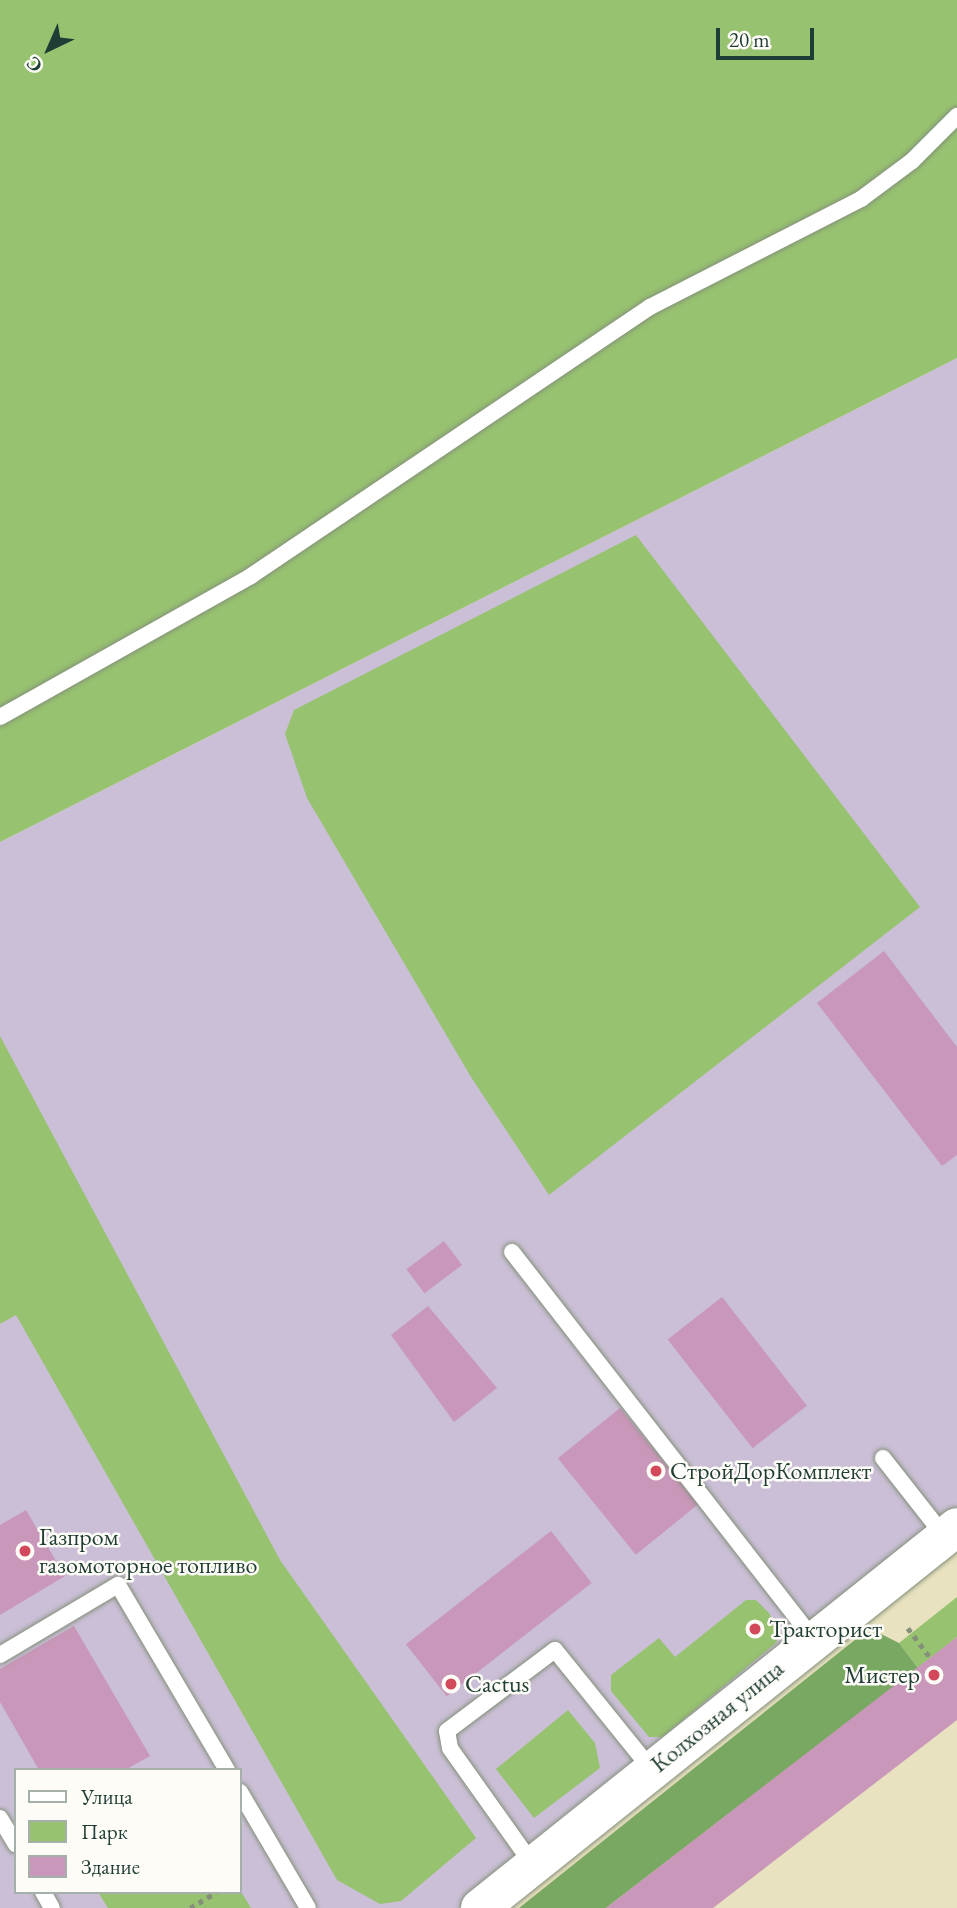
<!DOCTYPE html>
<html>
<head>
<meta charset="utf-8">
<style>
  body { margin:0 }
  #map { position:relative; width:957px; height:1908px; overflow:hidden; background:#e9e2c0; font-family:"EB Garamond",serif }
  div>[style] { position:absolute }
  .industrial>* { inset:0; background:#cabfd6 }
  .green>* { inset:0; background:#97c270 }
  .forest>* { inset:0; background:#79a862 }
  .building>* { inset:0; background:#c897b9; transform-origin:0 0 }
  .path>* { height:4.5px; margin-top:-2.25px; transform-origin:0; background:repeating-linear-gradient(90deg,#84907a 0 5px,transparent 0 10px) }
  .roads { filter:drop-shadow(0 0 2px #84907a) drop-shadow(0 0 2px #84907a) }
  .service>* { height:16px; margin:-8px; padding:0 8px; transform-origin:8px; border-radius:8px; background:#fff }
  .tertiary>* { height:38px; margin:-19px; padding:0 19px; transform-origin:19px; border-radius:19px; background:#fff }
  .dots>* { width:19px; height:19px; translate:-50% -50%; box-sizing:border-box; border:4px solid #fdfcf7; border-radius:50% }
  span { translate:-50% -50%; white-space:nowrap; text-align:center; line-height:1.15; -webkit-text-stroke:5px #fdfcf7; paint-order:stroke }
  .poi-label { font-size:24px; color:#1f3d34 }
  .left { translate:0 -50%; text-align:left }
  .right { translate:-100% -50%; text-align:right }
  .street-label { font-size:24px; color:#1f3d34 }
  .legend { position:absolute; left:14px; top:1768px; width:228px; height:126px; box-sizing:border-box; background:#fdfcf7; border:2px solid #a4b0a9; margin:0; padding:9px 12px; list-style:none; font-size:21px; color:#1f3d34 }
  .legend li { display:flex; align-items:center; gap:14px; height:35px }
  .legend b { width:35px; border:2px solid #a4b0a9 }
  .north { position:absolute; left:14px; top:14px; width:70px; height:70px; -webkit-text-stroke:5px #fdfcf7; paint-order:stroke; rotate:224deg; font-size:19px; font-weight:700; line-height:28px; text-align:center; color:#1f3d34 }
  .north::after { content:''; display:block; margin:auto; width:24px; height:32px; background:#1f3d34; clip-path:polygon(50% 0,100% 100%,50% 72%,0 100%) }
  .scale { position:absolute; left:716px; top:28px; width:98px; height:32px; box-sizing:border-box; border:4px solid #1f3d34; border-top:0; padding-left:9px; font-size:21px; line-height:24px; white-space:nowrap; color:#1f3d34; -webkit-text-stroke:5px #fdfcf7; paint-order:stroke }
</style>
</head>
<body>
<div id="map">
  <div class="industrial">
    <i style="clip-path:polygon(evenodd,957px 358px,957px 1508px,459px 1908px,0 1908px,0 842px,957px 358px,16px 1770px,240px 1770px,240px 1892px,16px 1892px,16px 1770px)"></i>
  </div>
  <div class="green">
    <i style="clip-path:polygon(0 0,957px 0,957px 358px,0 842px)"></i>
    <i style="clip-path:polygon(636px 535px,920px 907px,549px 1195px,471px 1077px,307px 798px,285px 734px,294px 710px)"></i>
    <i style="clip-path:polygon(0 1036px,280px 1560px,476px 1838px,401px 1901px,380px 1904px,337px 1880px,16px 1315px,0 1324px)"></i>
    <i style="clip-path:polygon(957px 1597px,957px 1637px,918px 1668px,899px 1643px)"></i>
    <i style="clip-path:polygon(746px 1600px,756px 1600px,770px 1614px,777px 1642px,662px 1737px,649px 1737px,611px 1691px,611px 1675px,659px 1638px,675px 1657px)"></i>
    <i style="clip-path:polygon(568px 1710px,595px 1743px,600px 1768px,534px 1818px,496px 1769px)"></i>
    <i style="clip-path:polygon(240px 1890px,251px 1908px,108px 1908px,98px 1892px)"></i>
  </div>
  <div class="forest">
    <i style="clip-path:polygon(875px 1631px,899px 1643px,918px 1668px,606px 1908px,519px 1908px,861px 1635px)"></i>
  </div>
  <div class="building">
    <i style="clip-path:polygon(884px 951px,957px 1047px,957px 1155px,942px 1166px,817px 1003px)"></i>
    <i style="left:444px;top:1241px;width:30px;height:47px;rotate:53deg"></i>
    <i style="left:722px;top:1297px;width:138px;height:69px;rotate:52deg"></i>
    <i style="clip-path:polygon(428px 1306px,497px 1388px,454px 1422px,391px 1335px)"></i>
    <i style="left:620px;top:1408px;width:124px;height:80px;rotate:51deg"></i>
    <i style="clip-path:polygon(26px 1510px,65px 1576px,0 1615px,0 1525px)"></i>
    <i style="left:551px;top:1531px;width:66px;height:184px;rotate:52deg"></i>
    <i style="clip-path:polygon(74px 1626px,150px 1756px,125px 1770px,39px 1770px,0 1702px,0 1669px)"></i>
    <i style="clip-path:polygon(957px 1637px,957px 1720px,713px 1908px,606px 1908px)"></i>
  </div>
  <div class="path">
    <i style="left:908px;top:1628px;width:38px;rotate:53deg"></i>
    <i style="left:190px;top:1908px;width:31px;rotate:-31deg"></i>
  </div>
  <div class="roads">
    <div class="service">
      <i style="left:0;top:717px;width:288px;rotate:-29.3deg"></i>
      <i style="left:251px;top:576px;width:481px;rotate:-34deg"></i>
      <i style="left:650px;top:307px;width:237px;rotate:-27.1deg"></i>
      <i style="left:861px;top:199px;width:64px;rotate:-36.7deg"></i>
      <i style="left:912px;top:161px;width:64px;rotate:-45deg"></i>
      <i style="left:512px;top:1252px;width:489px;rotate:52.1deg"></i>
      <i style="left:883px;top:1458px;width:100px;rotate:51.9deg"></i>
      <i style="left:0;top:1655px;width:137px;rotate:-30.7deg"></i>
      <i style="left:118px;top:1585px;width:215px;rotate:59.5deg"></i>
      <i style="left:240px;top:1792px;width:134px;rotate:59.6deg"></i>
      <i style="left:0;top:1818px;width:31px;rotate:59deg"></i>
      <i style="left:533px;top:1865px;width:143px;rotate:-125.4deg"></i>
      <i style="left:450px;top:1748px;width:17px;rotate:-100deg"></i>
      <i style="left:447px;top:1731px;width:135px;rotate:-36.9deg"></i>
      <i style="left:555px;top:1650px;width:153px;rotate:51.1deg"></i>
      <i style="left:43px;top:1892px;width:18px;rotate:61deg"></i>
    </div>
    <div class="tertiary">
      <i style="left:480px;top:1908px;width:610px;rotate:-38.62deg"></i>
    </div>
  </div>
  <div class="dots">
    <i style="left:656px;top:1471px;background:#d1495b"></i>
    <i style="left:25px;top:1551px;background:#d1495b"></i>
    <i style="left:755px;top:1629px;background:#d1495b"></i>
    <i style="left:934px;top:1675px;background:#d1495b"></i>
    <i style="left:451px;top:1684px;background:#d1495b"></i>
  </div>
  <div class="poi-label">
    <span class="left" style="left:670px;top:1471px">СтройДорКомплект</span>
    <span class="left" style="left:39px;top:1551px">Газпром<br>газомоторное топливо</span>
    <span class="left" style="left:769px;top:1629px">Тракторист</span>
    <span class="right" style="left:920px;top:1675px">Мистер</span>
    <span class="left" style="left:465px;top:1684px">Cactus</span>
  </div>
  <div class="street-label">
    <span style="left:717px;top:1716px;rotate:-39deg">Колхозная улица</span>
  </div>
  <ul class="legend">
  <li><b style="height:9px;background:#fff"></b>Улица</li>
  <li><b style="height:19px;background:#97c270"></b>Парк</li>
  <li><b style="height:19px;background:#c897b9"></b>Здание</li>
  </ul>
  <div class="north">С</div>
  <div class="scale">20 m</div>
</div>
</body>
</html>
